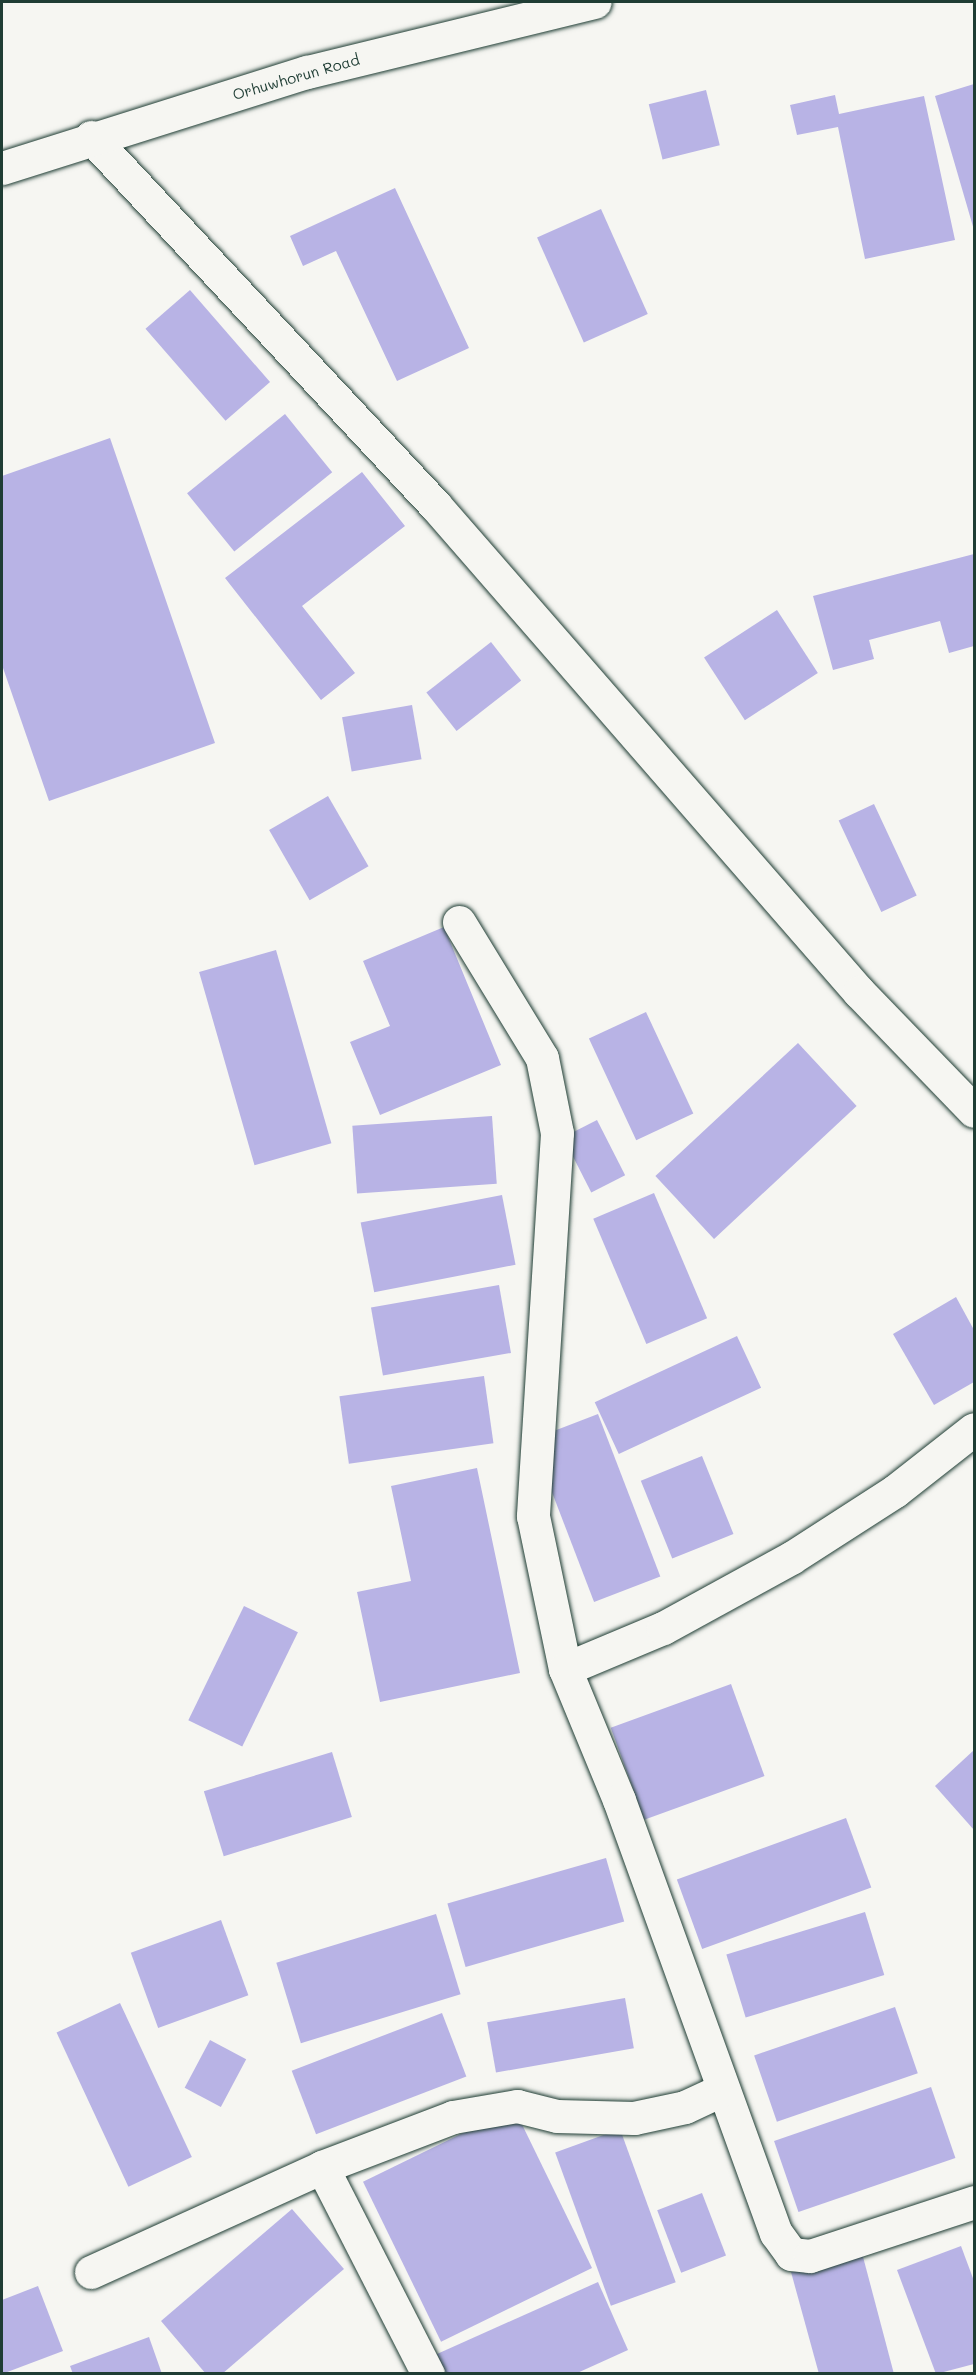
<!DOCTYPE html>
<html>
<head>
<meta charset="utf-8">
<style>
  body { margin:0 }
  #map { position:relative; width:976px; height:2375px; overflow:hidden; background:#f6f6f2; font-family:Mali,sans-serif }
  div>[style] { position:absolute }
  .building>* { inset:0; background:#b8b3e5; transform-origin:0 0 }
  .roads { filter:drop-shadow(0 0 2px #1f3d34) drop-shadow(0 0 2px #1f3d34) }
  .minor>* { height:33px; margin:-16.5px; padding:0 16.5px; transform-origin:16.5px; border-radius:16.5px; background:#f6f6f2 }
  span { translate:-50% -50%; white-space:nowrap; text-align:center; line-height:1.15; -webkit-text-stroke:4.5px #f6f6f2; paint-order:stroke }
  .street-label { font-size:15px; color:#1f3d34 }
  .frame { position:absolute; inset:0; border:3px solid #1f3d34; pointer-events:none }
</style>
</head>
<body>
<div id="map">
  <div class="building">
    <i style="clip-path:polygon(974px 84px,974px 230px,935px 96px)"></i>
    <i style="left:706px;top:90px;width:57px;height:59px;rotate:76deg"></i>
    <i style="clip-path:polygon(835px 95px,839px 114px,924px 96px,955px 240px,865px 259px,838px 127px,797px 135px,790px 105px)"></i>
    <i style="clip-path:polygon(395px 188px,469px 348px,397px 381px,336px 251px,303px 266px,290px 236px)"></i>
    <i style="left:601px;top:209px;width:115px;height:70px;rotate:66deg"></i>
    <i style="left:190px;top:290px;width:122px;height:59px;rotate:49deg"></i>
    <i style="left:285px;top:414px;width:75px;height:126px;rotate:51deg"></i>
    <i style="clip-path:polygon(110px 438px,215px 743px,49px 801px,2px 665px,2px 476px)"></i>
    <i style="clip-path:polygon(362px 472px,405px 526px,302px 606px,355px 673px,321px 700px,225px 578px)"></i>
    <i style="clip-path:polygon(974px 554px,974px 646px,949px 653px,940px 621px,869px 640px,874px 659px,833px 670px,813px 596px)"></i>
    <i style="left:777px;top:610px;width:75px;height:87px;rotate:57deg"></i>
    <i style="left:491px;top:642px;width:49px;height:82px;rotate:52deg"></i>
    <i style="left:412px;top:705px;width:55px;height:71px;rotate:80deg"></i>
    <i style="left:328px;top:796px;width:81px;height:68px;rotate:60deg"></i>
    <i style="left:874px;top:804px;width:101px;height:39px;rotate:65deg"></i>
    <i style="clip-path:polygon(444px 927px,501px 1065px,380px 1115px,350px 1042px,390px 1026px,363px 961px)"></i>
    <i style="left:276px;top:950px;width:201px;height:80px;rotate:74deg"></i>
    <i style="left:646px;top:1012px;width:112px;height:63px;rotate:65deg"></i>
    <i style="left:798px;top:1043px;width:86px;height:195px;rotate:47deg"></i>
    <i style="left:492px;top:1116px;width:68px;height:140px;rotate:86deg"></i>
    <i style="left:597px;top:1120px;width:62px;height:38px;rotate:63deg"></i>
    <i style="left:654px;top:1193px;width:136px;height:66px;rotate:67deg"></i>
    <i style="left:502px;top:1195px;width:71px;height:144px;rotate:79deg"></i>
    <i style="left:499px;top:1285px;width:69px;height:130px;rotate:80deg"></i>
    <i style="clip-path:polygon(956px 1297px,974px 1330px,974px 1382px,934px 1405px,893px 1334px)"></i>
    <i style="left:737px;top:1336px;width:57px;height:157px;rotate:65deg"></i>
    <i style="left:484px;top:1376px;width:68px;height:146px;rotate:82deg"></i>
    <i style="left:598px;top:1414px;width:174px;height:71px;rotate:69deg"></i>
    <i style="left:702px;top:1456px;width:84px;height:66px;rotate:68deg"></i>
    <i style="clip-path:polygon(477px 1468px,520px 1673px,380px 1702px,357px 1592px,411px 1581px,391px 1486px)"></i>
    <i style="left:244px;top:1606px;width:60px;height:127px;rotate:26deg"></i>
    <i style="left:731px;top:1684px;width:98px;height:128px;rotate:70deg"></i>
    <i style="clip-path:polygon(974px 1750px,974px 1830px,935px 1786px)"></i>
    <i style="left:332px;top:1752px;width:68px;height:134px;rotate:73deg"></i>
    <i style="left:846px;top:1818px;width:74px;height:180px;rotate:70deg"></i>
    <i style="left:606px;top:1858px;width:66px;height:165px;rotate:74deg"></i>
    <i style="left:865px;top:1912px;width:66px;height:145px;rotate:73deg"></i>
    <i style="left:436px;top:1914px;width:84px;height:167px;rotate:73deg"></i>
    <i style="left:221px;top:1920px;width:80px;height:96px;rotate:70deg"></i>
    <i style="left:625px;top:1998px;width:51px;height:140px;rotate:80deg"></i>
    <i style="left:120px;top:2003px;width:170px;height:70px;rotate:65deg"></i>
    <i style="left:895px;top:2007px;width:70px;height:149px;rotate:71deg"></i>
    <i style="left:442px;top:2013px;width:68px;height:161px;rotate:69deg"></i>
    <i style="left:210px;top:2040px;width:41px;height:54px;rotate:28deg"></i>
    <i style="left:931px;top:2087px;width:75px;height:166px;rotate:71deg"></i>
    <i style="left:514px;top:2108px;width:178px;height:168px;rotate:64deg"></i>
    <i style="left:620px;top:2129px;width:163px;height:69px;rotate:70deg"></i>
    <i style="left:702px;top:2193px;width:67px;height:48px;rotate:69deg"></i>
    <i style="clip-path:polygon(292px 2209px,344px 2269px,222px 2374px,206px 2374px,161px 2321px)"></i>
    <i style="clip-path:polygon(961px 2246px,974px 2281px,974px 2364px,936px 2374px,897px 2270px)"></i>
    <i style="clip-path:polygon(862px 2253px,894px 2374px,819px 2374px,791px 2272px)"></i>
    <i style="clip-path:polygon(598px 2282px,628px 2350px,575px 2374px,446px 2374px,437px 2354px)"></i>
    <i style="clip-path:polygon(38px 2286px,63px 2351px,2px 2374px,2px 2300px)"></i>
    <i style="clip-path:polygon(149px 2337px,162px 2374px,73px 2374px,70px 2366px)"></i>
  </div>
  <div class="roads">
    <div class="minor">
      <i style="left:91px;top:137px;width:504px;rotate:46.93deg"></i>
      <i style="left:435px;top:505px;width:646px;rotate:48.96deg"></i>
      <i style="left:859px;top:992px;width:165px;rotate:46deg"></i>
      <i style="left:2px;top:168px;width:320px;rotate:-17.5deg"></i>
      <i style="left:307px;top:72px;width:296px;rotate:-13.7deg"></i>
      <i style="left:459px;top:922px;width:159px;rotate:58.6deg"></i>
      <i style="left:542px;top:1058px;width:76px;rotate:78.7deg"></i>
      <i style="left:557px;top:1133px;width:384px;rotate:93.6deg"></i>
      <i style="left:533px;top:1516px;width:156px;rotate:78.2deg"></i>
      <i style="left:565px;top:1669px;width:142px;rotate:67.6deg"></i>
      <i style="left:619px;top:1800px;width:461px;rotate:70.1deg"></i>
      <i style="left:776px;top:2233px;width:26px;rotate:54deg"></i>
      <i style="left:791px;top:2254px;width:19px;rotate:6deg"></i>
      <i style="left:810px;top:2256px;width:173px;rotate:-18.2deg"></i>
      <i style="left:565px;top:1669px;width:106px;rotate:-22.7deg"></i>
      <i style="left:663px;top:1628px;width:146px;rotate:-28.7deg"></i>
      <i style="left:791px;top:1558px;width:124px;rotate:-32.8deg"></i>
      <i style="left:895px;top:1491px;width:100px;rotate:-38.1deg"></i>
      <i style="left:322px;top:2167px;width:233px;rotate:62.9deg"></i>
      <i style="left:91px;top:2272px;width:254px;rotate:-24.4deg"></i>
      <i style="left:322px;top:2167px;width:140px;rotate:-20.9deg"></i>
      <i style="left:453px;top:2117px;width:65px;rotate:-9.8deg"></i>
      <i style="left:517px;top:2106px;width:41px;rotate:14deg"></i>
      <i style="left:557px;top:2116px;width:77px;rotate:1.5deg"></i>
      <i style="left:634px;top:2118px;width:52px;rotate:-12.2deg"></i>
      <i style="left:685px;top:2107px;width:40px;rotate:-25deg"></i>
    </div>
  </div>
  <div class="street-label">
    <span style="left:296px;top:77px;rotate:-16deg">Orhuwhorun Road</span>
  </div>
  <div class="frame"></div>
</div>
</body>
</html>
